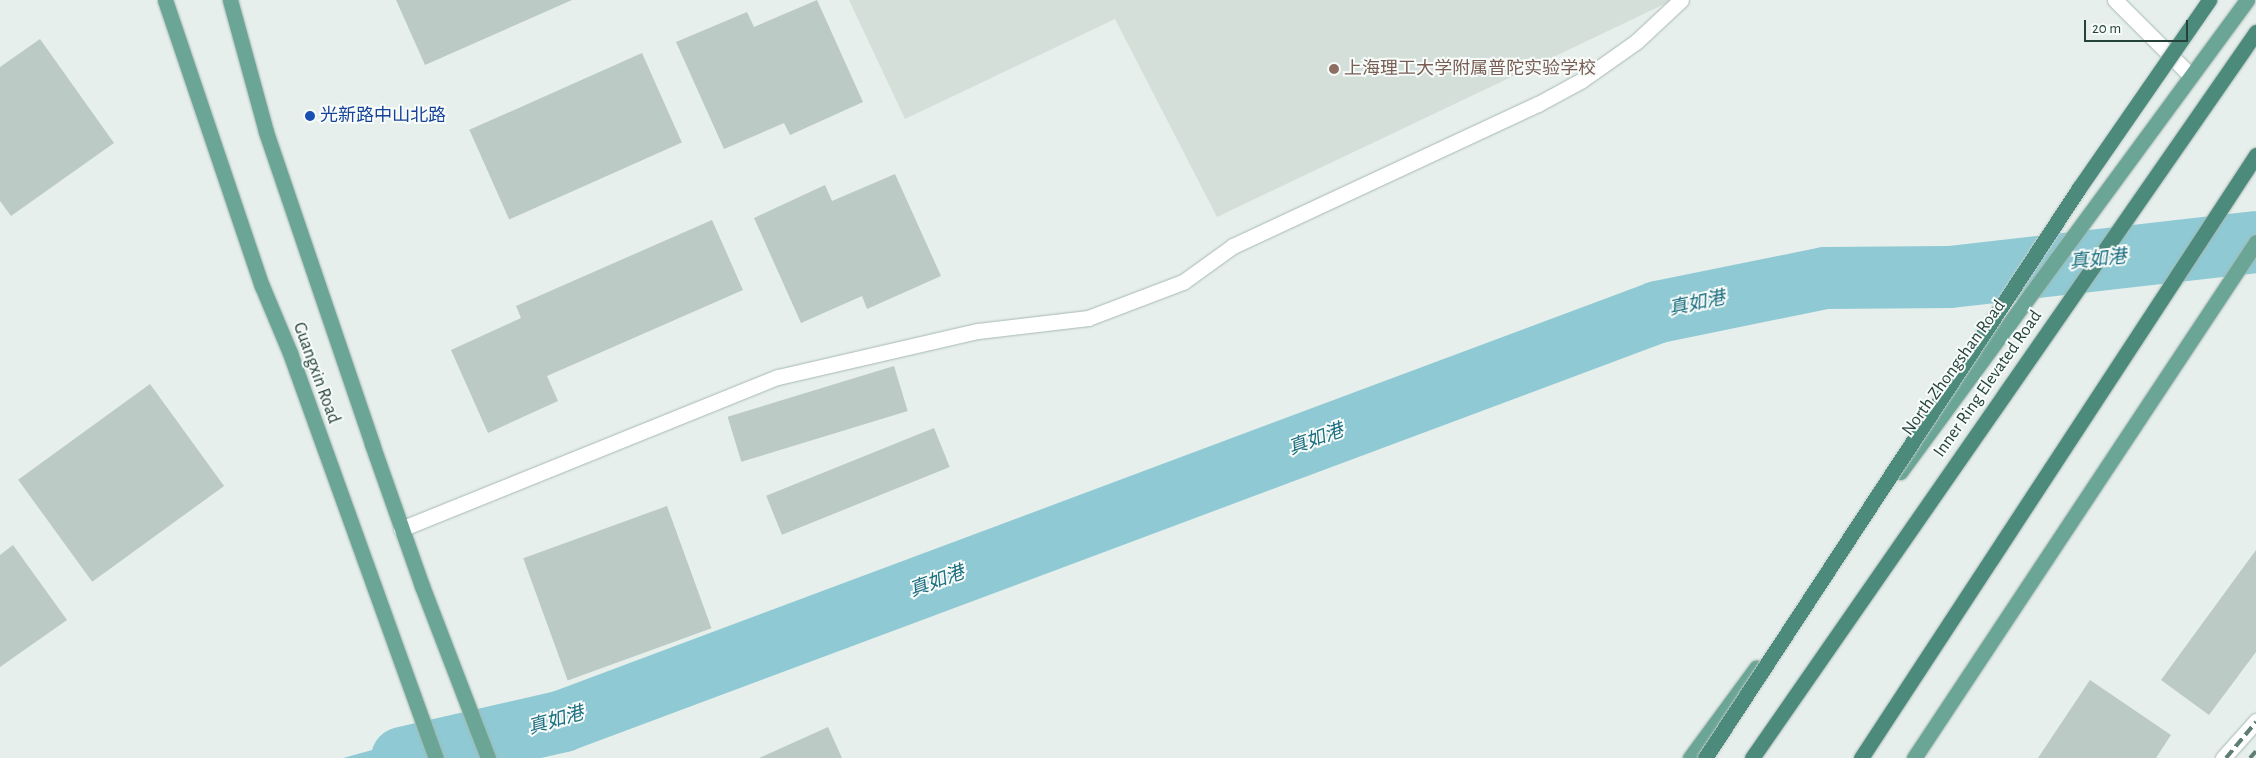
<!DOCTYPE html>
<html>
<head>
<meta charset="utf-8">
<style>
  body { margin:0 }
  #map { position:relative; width:2256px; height:758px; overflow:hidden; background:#e6efeb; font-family:"Alegreya Sans","Noto Sans SC",sans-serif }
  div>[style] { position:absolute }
  .built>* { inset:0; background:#d4dfda }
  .water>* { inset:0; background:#8ec9d4 }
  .river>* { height:62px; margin:-31px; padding:0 31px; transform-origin:31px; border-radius:31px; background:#8ec9d4 }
  .building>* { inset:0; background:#bbcac4; transform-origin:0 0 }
  .roads { filter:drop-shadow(0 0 1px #a8b8b2) drop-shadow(0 0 1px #a8b8b2) }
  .minor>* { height:15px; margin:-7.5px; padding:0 7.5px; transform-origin:7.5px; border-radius:7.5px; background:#fff }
  .primary>* { height:15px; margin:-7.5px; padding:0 7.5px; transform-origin:7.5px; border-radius:7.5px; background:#6aa596 }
  .trunk>* { height:15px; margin:-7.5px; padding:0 7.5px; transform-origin:7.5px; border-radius:7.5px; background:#4c8a7c }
  .rail>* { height:4px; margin-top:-2px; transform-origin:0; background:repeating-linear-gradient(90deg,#5f7d75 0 10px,transparent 0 15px) }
  .bridges { filter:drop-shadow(0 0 1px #c2cac8) drop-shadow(0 0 1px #c2cac8) }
  .trunk-bridge>* { height:15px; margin:-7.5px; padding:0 7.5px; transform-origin:7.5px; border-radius:7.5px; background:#4c8a7c }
  .dots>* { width:14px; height:14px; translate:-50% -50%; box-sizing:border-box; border:2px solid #f7fbf9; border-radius:50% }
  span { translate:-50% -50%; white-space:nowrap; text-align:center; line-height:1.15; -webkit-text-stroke:4px #f7fbf9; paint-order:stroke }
  .education-label { font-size:18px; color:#785e54 }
  .left { translate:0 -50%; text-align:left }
  .transit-label { font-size:18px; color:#164399 }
  .street-label { font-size:18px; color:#24423a }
  .water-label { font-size:19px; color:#1c6f80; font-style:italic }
  .scale { position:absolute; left:2084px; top:20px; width:104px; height:22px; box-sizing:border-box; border:2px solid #24423a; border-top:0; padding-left:6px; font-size:15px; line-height:18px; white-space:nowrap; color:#24423a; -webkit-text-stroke:4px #f7fbf9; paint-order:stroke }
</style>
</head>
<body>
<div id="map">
  <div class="built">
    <i style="clip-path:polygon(849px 0,1673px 0,1217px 217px,1115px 19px,905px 119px)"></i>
  </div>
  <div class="water">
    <i style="clip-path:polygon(398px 743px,405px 758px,343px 758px)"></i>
  </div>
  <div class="river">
    <i style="left:402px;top:758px;width:165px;rotate:-12.9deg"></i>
    <i style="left:563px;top:721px;width:1169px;rotate:-20.48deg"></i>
    <i style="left:1658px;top:312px;width:170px;rotate:-11.5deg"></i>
    <i style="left:1825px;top:278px;width:125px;rotate:-0.5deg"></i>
    <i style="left:1950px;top:277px;width:308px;rotate:-6.5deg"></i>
  </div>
  <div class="building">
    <i style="clip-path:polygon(396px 0,572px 0,425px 65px)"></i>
    <i style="clip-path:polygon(817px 0,863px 102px,790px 135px,784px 123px,724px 149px,676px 42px,747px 12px,754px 27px)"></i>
    <i style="clip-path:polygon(40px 39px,114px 143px,11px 216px,0 201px,0 67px)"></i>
    <i style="left:642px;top:53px;width:98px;height:189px;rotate:66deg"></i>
    <i style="clip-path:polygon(895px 174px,941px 276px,867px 309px,862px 296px,801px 323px,754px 218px,825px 185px,832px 201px)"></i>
    <i style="clip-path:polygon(712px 220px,743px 290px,547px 376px,558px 401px,488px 433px,451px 350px,521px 318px,516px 306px)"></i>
    <i style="left:894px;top:366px;width:47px;height:174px;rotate:73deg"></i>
    <i style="left:150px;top:384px;width:126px;height:163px;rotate:54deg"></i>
    <i style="left:934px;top:428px;width:42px;height:181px;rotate:68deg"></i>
    <i style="left:667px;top:506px;width:130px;height:153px;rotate:70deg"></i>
    <i style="clip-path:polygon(13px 545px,67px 620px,0 667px,0 555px)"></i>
    <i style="clip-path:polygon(2256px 550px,2256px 652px,2209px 715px,2161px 680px)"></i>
    <i style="clip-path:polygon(2090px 680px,2171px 735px,2156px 758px,2038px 758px)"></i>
    <i style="clip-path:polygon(828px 727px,842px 758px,759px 758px)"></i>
  </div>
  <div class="roads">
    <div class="minor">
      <i style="left:2115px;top:0;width:107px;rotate:45deg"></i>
      <i style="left:401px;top:529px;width:406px;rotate:-22deg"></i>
      <i style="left:778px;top:377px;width:205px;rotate:-13deg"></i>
      <i style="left:978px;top:331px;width:111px;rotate:-6.7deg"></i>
      <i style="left:1088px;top:318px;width:102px;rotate:-20.8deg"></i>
      <i style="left:1183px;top:282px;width:62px;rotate:-35.8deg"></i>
      <i style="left:1233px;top:246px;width:336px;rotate:-25deg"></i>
      <i style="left:1538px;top:104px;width:50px;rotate:-28.6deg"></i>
      <i style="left:1582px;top:80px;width:67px;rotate:-35.3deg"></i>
      <i style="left:1637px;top:41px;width:60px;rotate:-43deg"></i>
      <i style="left:2223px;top:758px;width:50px;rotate:-48.3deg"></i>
    </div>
    <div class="primary">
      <i style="left:165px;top:0;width:302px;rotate:71.3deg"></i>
      <i style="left:262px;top:286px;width:73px;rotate:67.3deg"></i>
      <i style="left:290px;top:353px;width:431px;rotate:70.2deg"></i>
      <i style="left:230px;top:0;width:137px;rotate:74.7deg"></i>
      <i style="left:266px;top:132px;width:330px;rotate:71.2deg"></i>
      <i style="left:372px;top:444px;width:151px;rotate:70.6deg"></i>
      <i style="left:422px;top:586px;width:184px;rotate:69deg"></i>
      <i style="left:1900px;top:472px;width:586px;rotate:-53.68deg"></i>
      <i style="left:1690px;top:758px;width:112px;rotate:-53.7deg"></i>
      <i style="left:1914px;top:758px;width:619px;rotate:-56.46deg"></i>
    </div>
    <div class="trunk">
      <i style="left:1752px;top:758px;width:884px;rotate:-55.23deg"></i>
      <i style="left:1861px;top:758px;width:721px;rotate:-56.77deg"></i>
    </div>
  </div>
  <div class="rail">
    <i style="left:2226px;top:758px;width:47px;rotate:-50.2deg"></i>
    <i style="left:2250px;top:758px;width:9px;rotate:-49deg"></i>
  </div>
  <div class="bridges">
    <div class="trunk-bridge">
      <i style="left:1705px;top:758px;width:682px;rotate:-56.73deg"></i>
      <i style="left:2079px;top:188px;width:229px;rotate:-55.3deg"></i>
    </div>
  </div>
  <div class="dots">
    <i style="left:1334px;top:69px;background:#8d6e63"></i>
    <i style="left:310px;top:116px;background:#1a4fb4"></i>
  </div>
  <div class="education-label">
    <span class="left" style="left:1344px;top:69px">上海理工大学附属普陀实验学校</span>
  </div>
  <div class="transit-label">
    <span class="left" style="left:320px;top:116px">光新路中山北路</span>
  </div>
  <div class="street-label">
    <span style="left:1954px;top:368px;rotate:-54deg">North Zhongshan Road</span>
    <span style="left:316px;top:373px;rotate:70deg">Guangxin Road</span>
    <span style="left:1988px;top:384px;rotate:-55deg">Inner Ring Elevated Road</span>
  </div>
  <div class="water-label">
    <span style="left:2098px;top:260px;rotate:-6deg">真如港</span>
    <span style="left:1697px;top:304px;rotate:-12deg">真如港</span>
    <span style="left:1316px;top:440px;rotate:-20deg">真如港</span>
    <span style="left:937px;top:582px;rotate:-20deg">真如港</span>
    <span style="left:556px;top:721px;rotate:-16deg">真如港</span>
  </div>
  <div class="scale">20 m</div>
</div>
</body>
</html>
